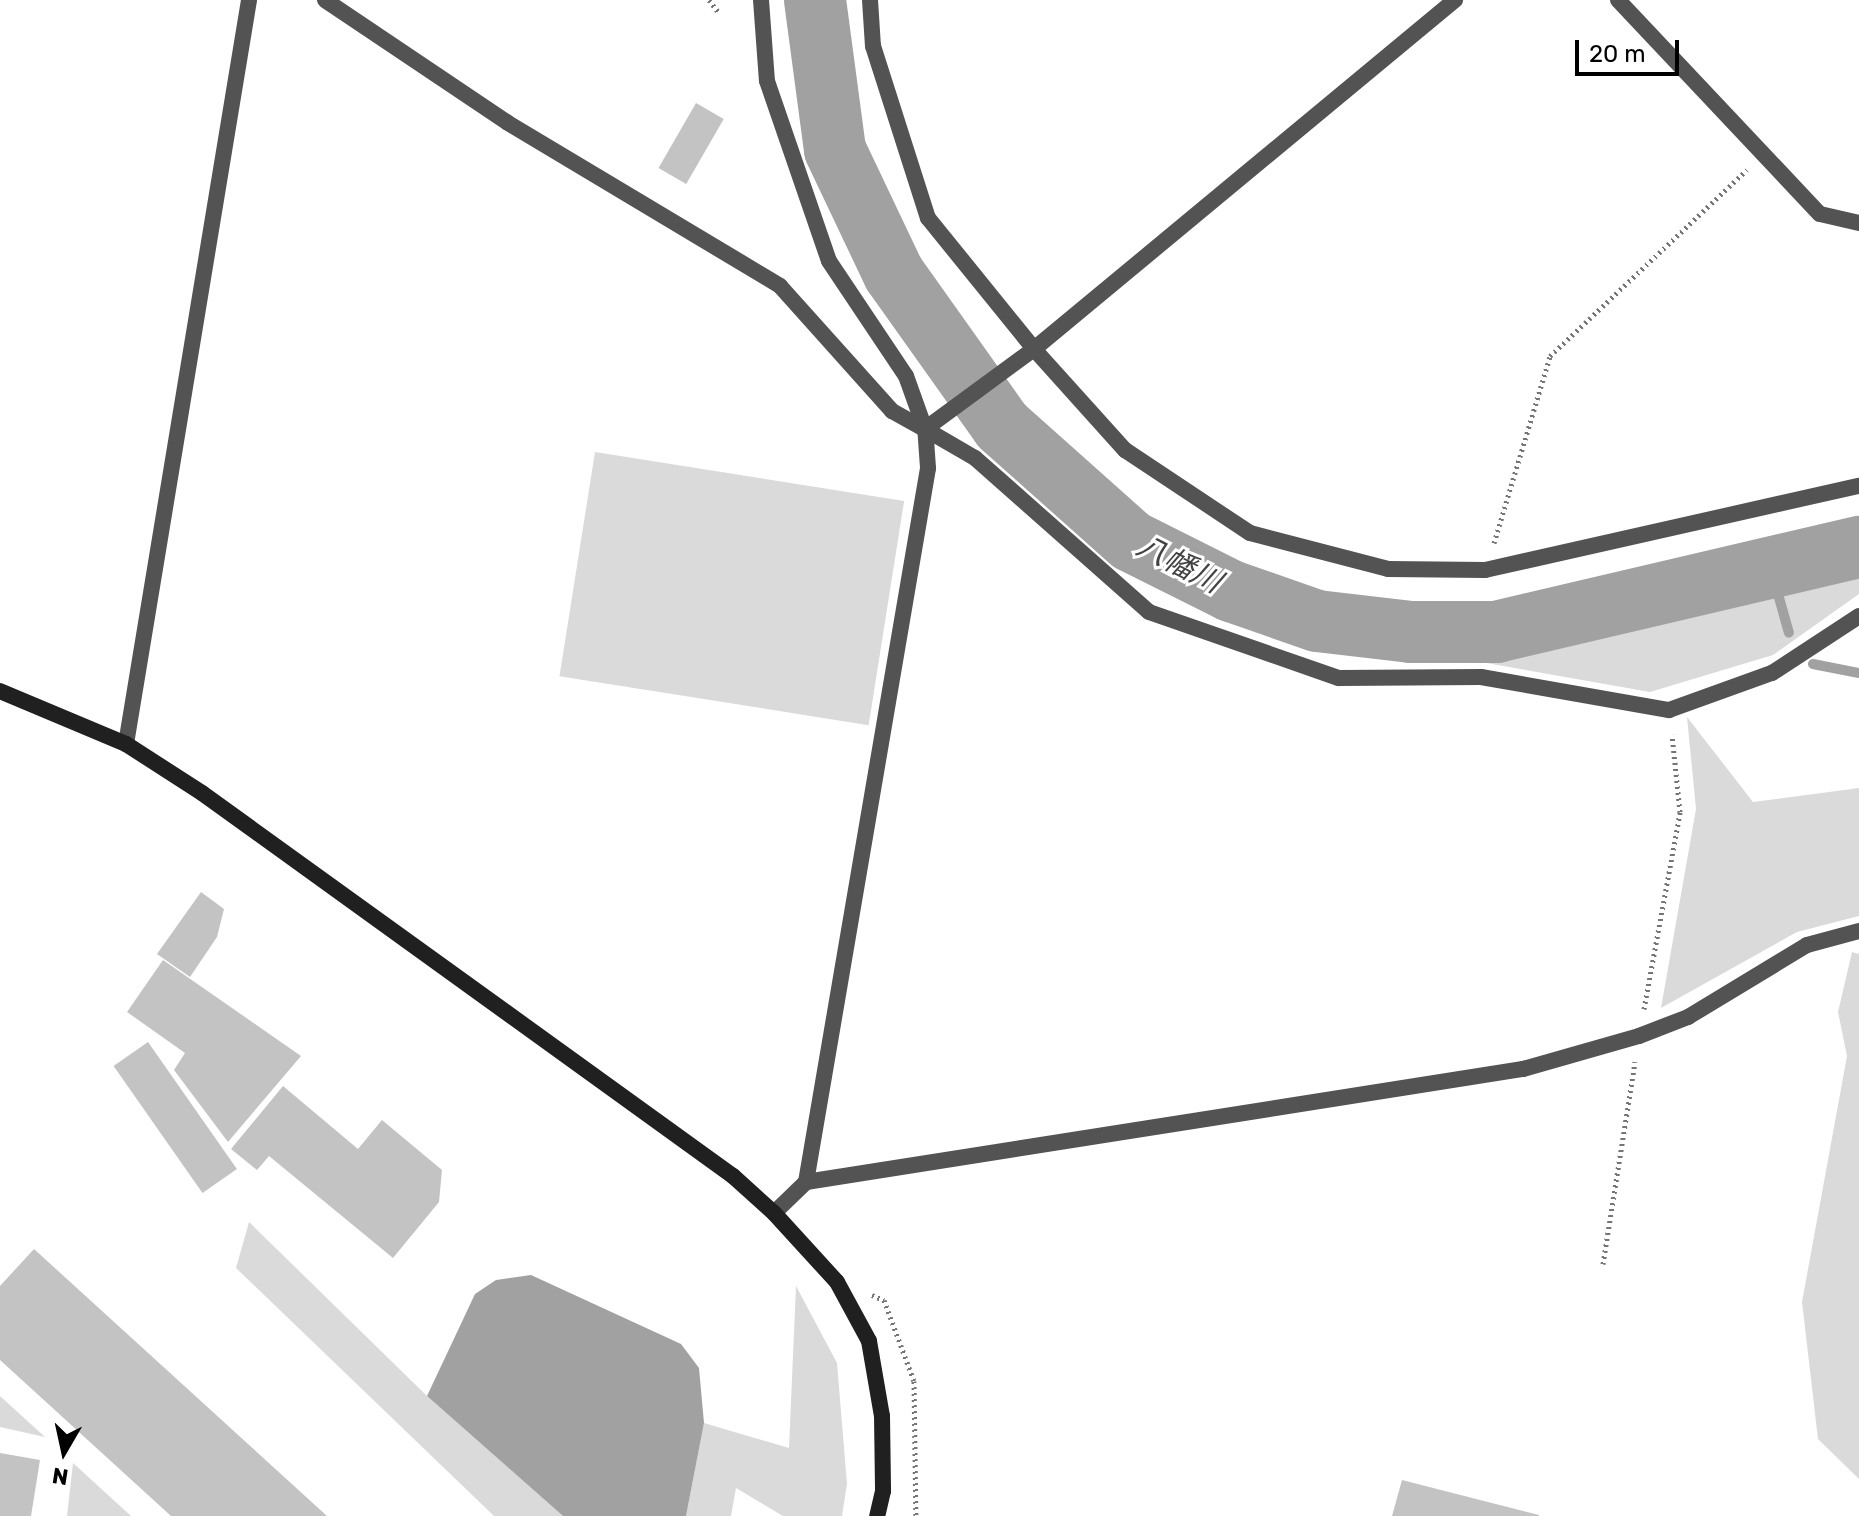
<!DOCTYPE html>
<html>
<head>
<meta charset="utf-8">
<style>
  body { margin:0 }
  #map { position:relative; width:1859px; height:1516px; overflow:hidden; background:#fff; font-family:Rubik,"Noto Sans JP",sans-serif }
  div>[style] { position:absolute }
  .green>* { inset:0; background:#dadada; transform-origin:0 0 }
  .water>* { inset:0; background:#a1a1a1 }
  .stream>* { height:10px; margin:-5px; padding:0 5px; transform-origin:5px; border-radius:5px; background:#a1a1a1 }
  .river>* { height:62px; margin:-31px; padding:0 31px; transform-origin:31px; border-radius:31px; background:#a1a1a1 }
  .building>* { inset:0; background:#c3c3c3; transform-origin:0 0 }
  .path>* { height:5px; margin-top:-2.5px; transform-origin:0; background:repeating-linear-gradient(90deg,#757575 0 2px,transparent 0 6px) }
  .lane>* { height:16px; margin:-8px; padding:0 8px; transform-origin:8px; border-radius:8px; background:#535353 }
  .street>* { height:16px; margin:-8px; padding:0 8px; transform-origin:8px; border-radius:8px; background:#535353 }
  .secondary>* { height:16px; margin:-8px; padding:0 8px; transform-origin:8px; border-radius:8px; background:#202020 }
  span { translate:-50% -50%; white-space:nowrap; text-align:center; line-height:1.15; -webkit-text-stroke:6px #fff; paint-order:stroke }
  .water-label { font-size:30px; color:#424242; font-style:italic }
  .north { position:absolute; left:24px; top:1412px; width:80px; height:80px; -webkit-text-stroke:6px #fff; paint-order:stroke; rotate:189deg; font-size:22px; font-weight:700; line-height:32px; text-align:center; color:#000 }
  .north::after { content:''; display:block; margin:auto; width:28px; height:36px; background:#000; clip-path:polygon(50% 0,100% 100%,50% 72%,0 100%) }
  .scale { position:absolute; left:1575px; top:40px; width:104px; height:36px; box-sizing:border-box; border:4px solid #000; border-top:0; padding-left:10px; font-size:24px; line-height:28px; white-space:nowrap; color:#000; -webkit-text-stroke:6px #fff; paint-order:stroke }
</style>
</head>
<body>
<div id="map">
  <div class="green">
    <i style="left:595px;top:452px;width:313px;height:227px;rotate:9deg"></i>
    <i style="clip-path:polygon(1859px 577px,1859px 594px,1773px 655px,1650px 692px,1475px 661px)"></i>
    <i style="clip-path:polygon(1687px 717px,1753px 802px,1859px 788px,1859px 916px,1797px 932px,1661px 1008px,1696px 809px)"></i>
    <i style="clip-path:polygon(1852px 952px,1859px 954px,1859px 1479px,1818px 1439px,1802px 1302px,1847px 1056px,1838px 1012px)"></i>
    <i style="clip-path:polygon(249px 1222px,427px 1396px,563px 1516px,494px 1516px,236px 1268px)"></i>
    <i style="clip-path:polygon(796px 1286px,837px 1363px,847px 1484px,842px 1516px,783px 1516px,736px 1488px,731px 1516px,686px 1516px,704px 1423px,789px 1448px)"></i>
    <i style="clip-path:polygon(0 1396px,45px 1437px,0 1427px)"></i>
    <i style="clip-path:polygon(73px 1463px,131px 1516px,67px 1516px)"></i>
  </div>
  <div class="water">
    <i style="clip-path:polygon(531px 1275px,681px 1344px,699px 1368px,704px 1423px,686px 1516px,563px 1516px,427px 1396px,475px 1294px,496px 1280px)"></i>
  </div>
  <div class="stream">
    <i style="left:1771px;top:569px;width:66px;rotate:74.3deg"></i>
    <i style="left:1813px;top:664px;width:47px;rotate:11.1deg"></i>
  </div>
  <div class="river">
    <i style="left:815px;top:0;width:151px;rotate:82.4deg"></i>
    <i style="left:835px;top:150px;width:137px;rotate:64.6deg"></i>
    <i style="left:894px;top:274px;width:186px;rotate:54.6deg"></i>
    <i style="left:1002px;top:426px;width:173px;rotate:41.7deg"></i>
    <i style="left:1131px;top:541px;width:112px;rotate:26.6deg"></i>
    <i style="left:1231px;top:591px;width:91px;rotate:19.2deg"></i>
    <i style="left:1317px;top:621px;width:95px;rotate:6.7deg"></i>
    <i style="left:1411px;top:632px;width:85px"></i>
    <i style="left:1496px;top:632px;width:373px;rotate:-13.2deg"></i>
  </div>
  <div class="building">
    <i style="left:696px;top:103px;width:32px;height:75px;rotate:30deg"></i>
    <i style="clip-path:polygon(201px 892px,224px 909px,217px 937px,190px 977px,157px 954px)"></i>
    <i style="clip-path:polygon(163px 960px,301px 1056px,228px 1142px,174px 1070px,185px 1053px,127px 1012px)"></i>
    <i style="left:148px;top:1042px;width:155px;height:42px;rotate:55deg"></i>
    <i style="clip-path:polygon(283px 1086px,358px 1149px,382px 1120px,442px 1170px,439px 1202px,393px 1258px,269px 1156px,257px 1170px,231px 1149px)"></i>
    <i style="clip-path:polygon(34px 1249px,327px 1516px,171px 1516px,0 1360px,0 1286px)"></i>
    <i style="clip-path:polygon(0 1453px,40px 1460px,31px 1516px,0 1516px)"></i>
    <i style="clip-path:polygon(1402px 1480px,1539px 1515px,1539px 1516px,1392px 1516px)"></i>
  </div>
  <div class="path">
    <i style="left:709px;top:0;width:16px;rotate:52deg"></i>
    <i style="left:1494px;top:543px;width:195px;rotate:-73.3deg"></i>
    <i style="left:1550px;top:356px;width:271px;rotate:-43.4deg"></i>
    <i style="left:1644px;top:1009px;width:200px;rotate:-79.6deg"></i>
    <i style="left:1680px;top:812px;width:78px;rotate:-95.9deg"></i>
    <i style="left:1603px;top:1264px;width:205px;rotate:-81deg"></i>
    <i style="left:872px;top:1295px;width:13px;rotate:23deg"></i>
    <i style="left:884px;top:1300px;width:86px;rotate:69.7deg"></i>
    <i style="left:914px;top:1381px;width:135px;rotate:89.2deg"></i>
  </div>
  <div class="lane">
    <i style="left:761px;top:0;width:81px;rotate:85.8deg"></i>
    <i style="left:767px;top:81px;width:190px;rotate:71deg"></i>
    <i style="left:829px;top:261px;width:138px;rotate:56.2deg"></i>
    <i style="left:906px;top:376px;width:56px;rotate:70.3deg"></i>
    <i style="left:925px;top:429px;width:58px;rotate:30.1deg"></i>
    <i style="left:975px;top:458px;width:232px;rotate:41.5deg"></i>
    <i style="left:1149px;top:612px;width:201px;rotate:19.2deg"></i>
    <i style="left:1339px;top:678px;width:142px;rotate:-0.4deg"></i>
    <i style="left:1481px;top:677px;width:191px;rotate:10deg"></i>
    <i style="left:1669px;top:710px;width:109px;rotate:-19.8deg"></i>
    <i style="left:1772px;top:673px;width:104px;rotate:-33.2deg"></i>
    <i style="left:870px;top:0;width:46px;rotate:86.3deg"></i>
    <i style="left:873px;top:46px;width:181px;rotate:72.3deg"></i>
    <i style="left:928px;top:218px;width:169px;rotate:51deg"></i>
    <i style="left:1034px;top:349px;width:136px;rotate:48deg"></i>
    <i style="left:1125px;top:450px;width:150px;rotate:33.6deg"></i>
    <i style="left:1250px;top:533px;width:143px;rotate:14.6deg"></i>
    <i style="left:1388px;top:569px;width:97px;rotate:0.6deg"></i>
    <i style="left:1485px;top:570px;width:383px;rotate:-12.7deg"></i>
  </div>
  <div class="street">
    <i style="left:325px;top:0;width:220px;rotate:33.9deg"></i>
    <i style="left:508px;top:123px;width:317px;rotate:30.9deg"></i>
    <i style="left:780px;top:286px;width:168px;rotate:48.1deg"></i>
    <i style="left:892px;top:411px;width:38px;rotate:29deg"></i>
    <i style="left:1618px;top:0;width:294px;rotate:46.7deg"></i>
    <i style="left:1820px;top:214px;width:40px;rotate:13deg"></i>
    <i style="left:925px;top:429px;width:135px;rotate:-36.3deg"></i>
    <i style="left:1034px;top:349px;width:547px;rotate:-39.66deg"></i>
    <i style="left:126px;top:744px;width:754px;rotate:-80.61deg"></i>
    <i style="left:806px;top:1182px;width:726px;rotate:-8.96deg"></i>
    <i style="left:1523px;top:1069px;width:121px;rotate:-15.9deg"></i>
    <i style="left:1639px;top:1036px;width:53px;rotate:-21.2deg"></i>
    <i style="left:1688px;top:1017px;width:139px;rotate:-31.2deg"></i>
    <i style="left:1807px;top:945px;width:54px;rotate:-15.1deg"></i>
    <i style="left:774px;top:1213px;width:45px;rotate:-44.1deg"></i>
    <i style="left:806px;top:1182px;width:724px;rotate:-80.3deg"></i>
    <i style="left:928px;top:468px;width:39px;rotate:-94deg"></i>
  </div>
  <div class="secondary">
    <i style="left:0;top:691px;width:137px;rotate:22.8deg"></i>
    <i style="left:126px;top:744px;width:90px;rotate:32.8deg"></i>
    <i style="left:202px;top:793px;width:655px;rotate:35.8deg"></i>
    <i style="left:733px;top:1176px;width:55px;rotate:42.1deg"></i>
    <i style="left:774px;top:1213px;width:93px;rotate:47.6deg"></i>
    <i style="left:837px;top:1282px;width:67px;rotate:61.5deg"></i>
    <i style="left:869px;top:1341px;width:76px;rotate:80.2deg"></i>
    <i style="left:882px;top:1416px;width:75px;rotate:89.2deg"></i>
    <i style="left:883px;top:1491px;width:26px;rotate:103deg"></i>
  </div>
  <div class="water-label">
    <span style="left:1179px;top:564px;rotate:27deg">八幡川</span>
  </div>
  <div class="north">N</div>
  <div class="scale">20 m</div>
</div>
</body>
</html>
